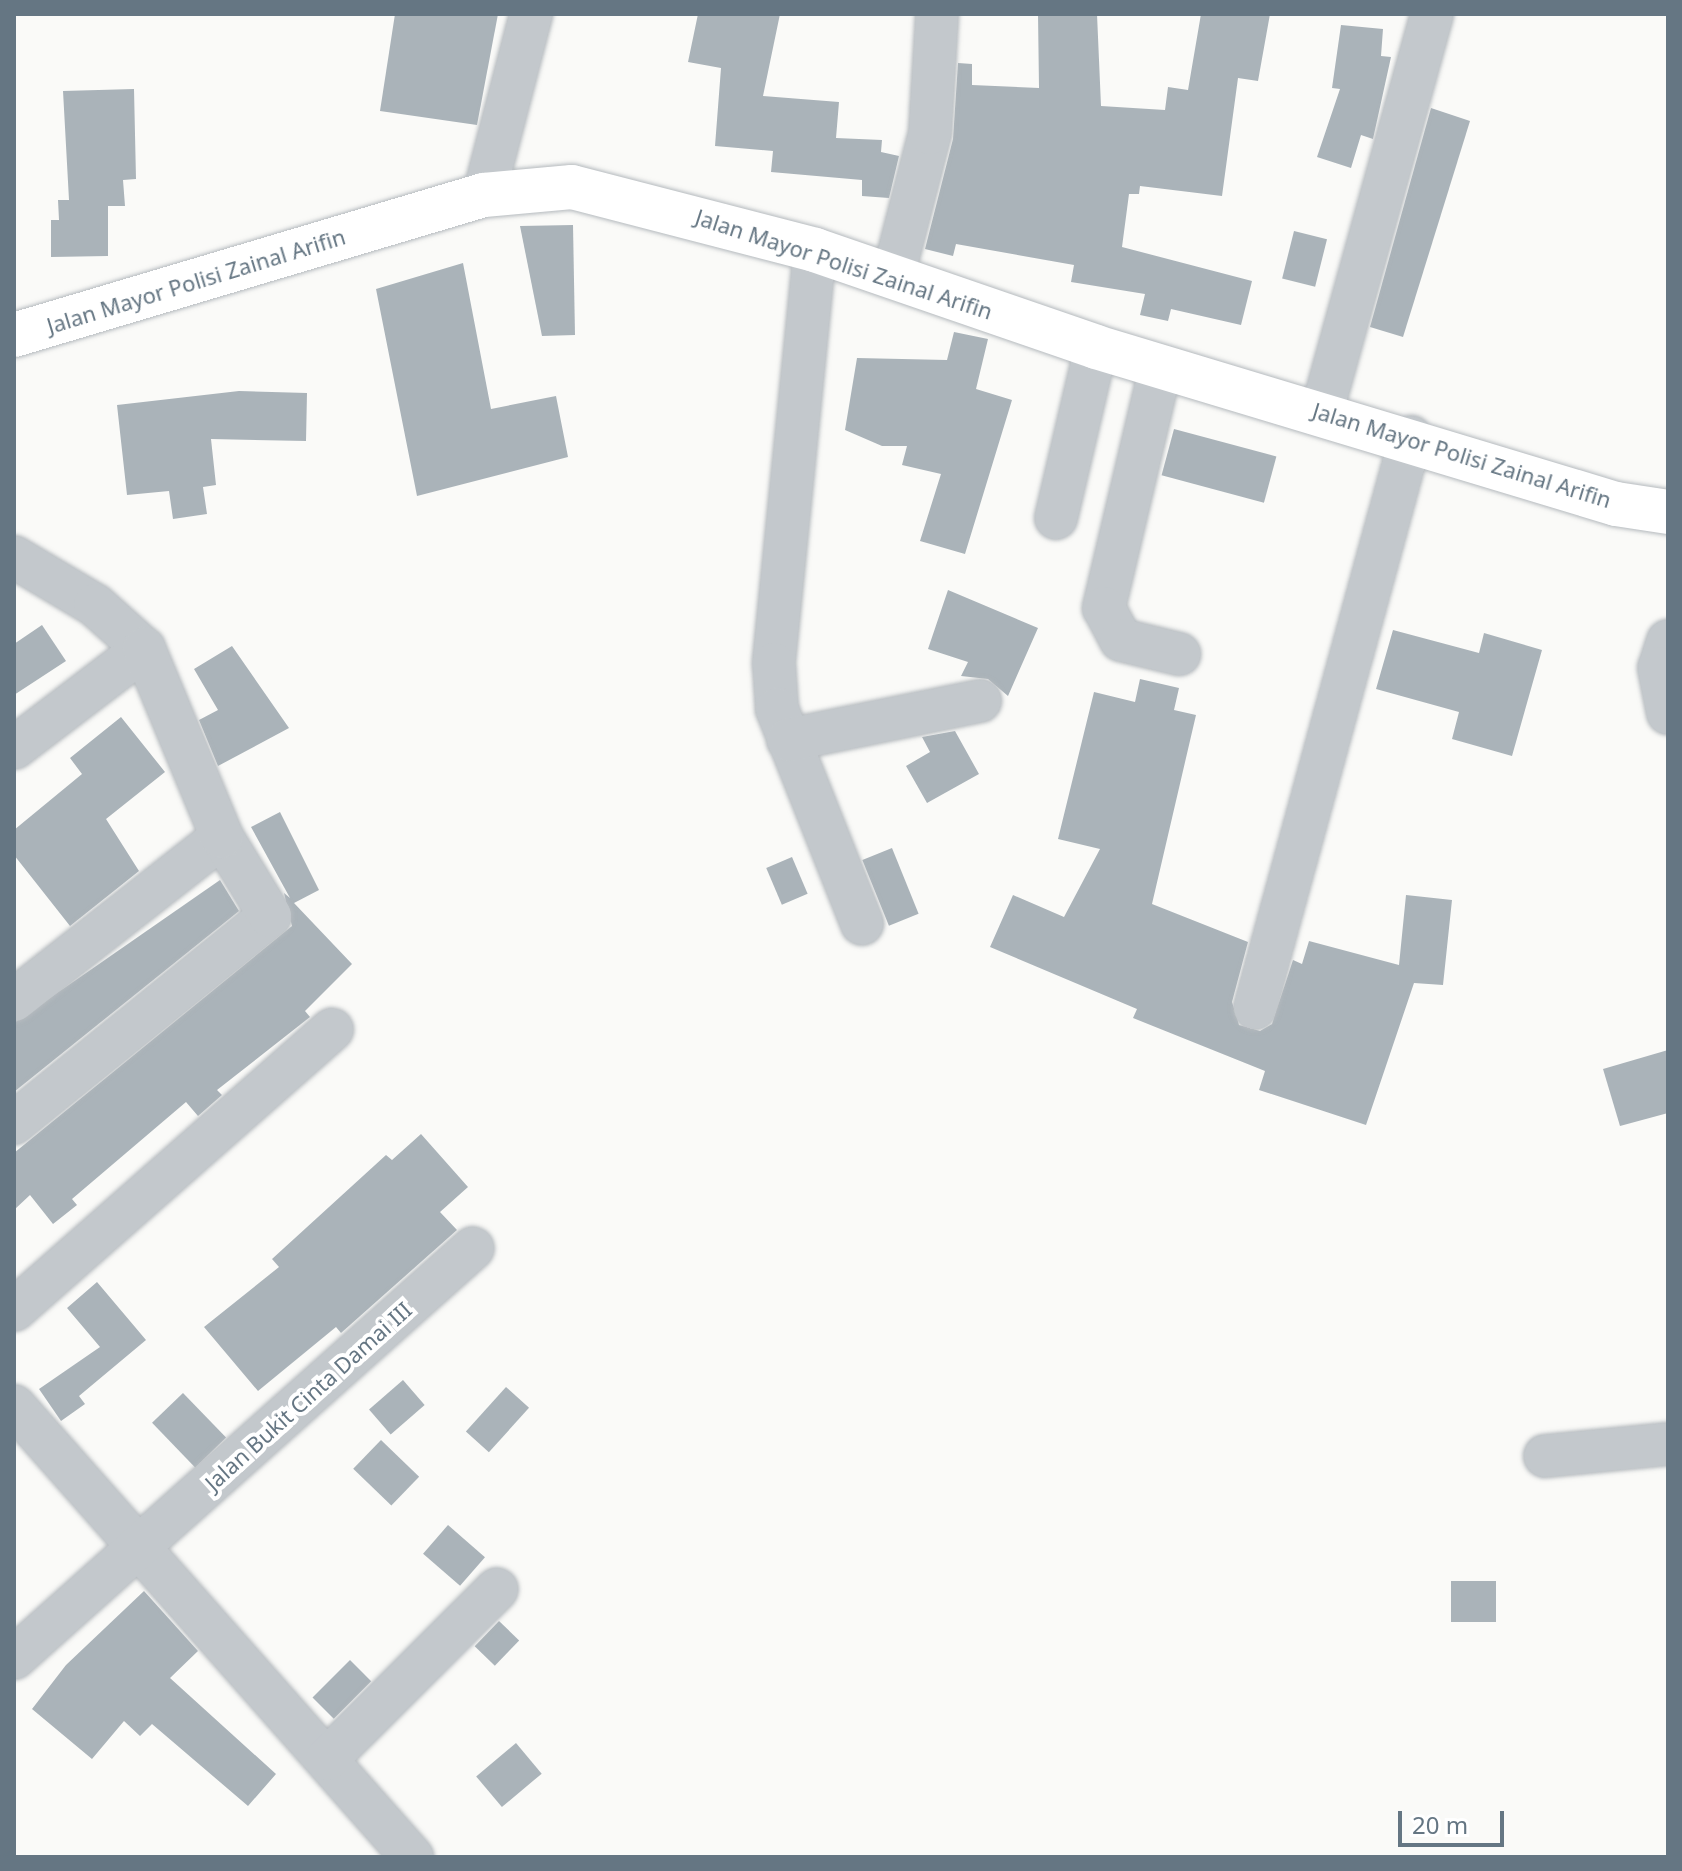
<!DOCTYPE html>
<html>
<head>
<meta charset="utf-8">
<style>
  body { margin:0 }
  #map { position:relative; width:1682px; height:1871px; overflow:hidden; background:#fafaf8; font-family:"Noto Sans",sans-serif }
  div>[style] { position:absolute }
  .building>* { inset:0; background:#aab3b9; transform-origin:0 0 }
  .roads { filter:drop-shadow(0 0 2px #b5babe) drop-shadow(0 0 2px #b5babe) }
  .minor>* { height:42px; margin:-21px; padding:0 21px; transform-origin:21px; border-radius:21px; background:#c3c8cc }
  .major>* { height:44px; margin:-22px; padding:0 22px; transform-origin:22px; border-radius:22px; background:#fff }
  span { translate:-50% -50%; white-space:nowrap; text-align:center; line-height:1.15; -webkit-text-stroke:8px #fff; paint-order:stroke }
  .street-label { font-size:22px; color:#657683 }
  .frame { position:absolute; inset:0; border:16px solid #657683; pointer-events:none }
  .scale { position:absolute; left:1398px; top:1811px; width:106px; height:36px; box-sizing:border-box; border:4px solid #657683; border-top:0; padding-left:10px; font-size:24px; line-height:28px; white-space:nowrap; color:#657683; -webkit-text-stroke:6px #fff; paint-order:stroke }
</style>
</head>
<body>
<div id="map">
  <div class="building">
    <i style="clip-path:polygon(395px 14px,498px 14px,477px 125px,380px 111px)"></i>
    <i style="clip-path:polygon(698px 14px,780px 14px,763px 96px,839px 102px,836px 138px,882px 140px,881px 152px,899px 156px,889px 198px,862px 196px,862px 180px,771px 172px,773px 151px,715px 146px,721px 68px,688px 62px)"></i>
    <i style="clip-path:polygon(1038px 14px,1097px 14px,1101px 106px,1165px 110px,1168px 87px,1188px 90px,1201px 14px,1270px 14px,1258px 81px,1238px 78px,1222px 196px,1140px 186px,1139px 194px,1129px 194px,1122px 247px,1252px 281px,1241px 325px,1171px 309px,1168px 321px,1140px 315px,1145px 294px,1071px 282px,1074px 265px,956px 244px,953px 256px,925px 249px,953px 139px,958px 63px,972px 64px,972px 85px,1039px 88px)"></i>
    <i style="clip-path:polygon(1341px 25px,1383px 29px,1381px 56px,1391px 57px,1373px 139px,1361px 135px,1351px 168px,1317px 157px,1340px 89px,1332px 88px)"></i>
    <i style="clip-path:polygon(134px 89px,136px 179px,123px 180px,125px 206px,108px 206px,108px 256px,51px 257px,51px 220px,59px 220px,58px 200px,69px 200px,63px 91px)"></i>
    <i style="clip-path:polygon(1431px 108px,1470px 121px,1403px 337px,1370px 327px)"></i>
    <i style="clip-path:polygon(573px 225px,575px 335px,542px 336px,520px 226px)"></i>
    <i style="left:1294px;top:231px;width:34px;height:49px;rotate:14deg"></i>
    <i style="clip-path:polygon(463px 263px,491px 409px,556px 396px,568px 457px,417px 496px,376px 289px)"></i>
    <i style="clip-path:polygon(954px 332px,988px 339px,976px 389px,1012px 400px,965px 554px,920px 541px,941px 474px,902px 465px,907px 446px,882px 446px,845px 430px,857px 358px,947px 360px)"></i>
    <i style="clip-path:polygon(239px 391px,307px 393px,306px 441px,211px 439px,216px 485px,203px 487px,207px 514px,173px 519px,169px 491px,127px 495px,117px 405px)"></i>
    <i style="left:1174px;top:429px;width:106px;height:48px;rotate:15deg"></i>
    <i style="clip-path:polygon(948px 590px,1038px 628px,1008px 696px,988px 679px,961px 676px,968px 662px,928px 649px)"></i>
    <i style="clip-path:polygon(42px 625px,66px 661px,14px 695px,14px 644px)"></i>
    <i style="clip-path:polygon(1393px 630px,1479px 653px,1484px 633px,1542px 650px,1512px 756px,1452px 739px,1459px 712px,1376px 689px)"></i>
    <i style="clip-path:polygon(232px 646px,289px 728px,218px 766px,199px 720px,218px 710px,194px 669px)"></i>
    <i style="clip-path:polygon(1140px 679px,1179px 688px,1174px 710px,1196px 715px,1152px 904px,1248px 942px,1232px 1002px,1239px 1025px,1260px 1031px,1272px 1024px,1293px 960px,1302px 964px,1309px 941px,1399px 965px,1406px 895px,1452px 900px,1443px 985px,1414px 983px,1366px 1125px,1259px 1090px,1265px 1071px,1133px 1018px,1137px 1009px,990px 947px,1013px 895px,1064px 917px,1100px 849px,1058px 839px,1094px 692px,1135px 702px)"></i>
    <i style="clip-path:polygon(121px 717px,165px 772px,106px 819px,139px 871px,70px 926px,14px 855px,14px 830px,82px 774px,70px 758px)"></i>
    <i style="clip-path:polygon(955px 731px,979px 774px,927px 803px,906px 766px,930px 752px,922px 737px)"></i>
    <i style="clip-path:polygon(280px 812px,319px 890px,294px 903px,352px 964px,305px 1011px,310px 1017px,217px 1090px,222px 1095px,198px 1116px,186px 1102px,72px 1199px,77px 1205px,53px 1224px,30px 1195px,14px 1210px,14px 1153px,292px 926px,284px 893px,290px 898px,251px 827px)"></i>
    <i style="left:892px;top:848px;width:71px;height:32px;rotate:68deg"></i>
    <i style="left:792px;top:857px;width:40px;height:28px;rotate:67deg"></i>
    <i style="clip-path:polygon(220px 880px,239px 911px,14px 1092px,14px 1023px)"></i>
    <i style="clip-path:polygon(1668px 1050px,1668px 1113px,1620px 1126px,1603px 1069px)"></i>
    <i style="clip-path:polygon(421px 1134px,468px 1187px,440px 1212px,457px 1230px,341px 1333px,336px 1327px,258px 1391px,204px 1327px,279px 1267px,272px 1259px,386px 1155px,392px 1160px)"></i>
    <i style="clip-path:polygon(97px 1282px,146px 1340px,79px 1396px,85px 1404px,61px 1421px,39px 1389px,100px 1347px,67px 1308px)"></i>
    <i style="left:403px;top:1380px;width:33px;height:45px;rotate:49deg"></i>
    <i style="left:506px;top:1387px;width:31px;height:60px;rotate:42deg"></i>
    <i style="left:183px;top:1393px;width:62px;height:43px;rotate:46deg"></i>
    <i style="left:381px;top:1440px;width:53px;height:40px;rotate:44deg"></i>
    <i style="left:448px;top:1525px;width:49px;height:38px;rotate:41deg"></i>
    <i style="left:1451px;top:1581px;width:45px;height:41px"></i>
    <i style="clip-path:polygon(144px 1591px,198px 1651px,170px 1678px,276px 1774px,248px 1806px,152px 1724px,140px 1736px,124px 1721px,92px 1759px,32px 1709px,66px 1665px)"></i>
    <i style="left:499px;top:1621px;width:28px;height:35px;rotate:44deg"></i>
    <i style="left:350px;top:1660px;width:30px;height:53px;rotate:45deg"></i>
    <i style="left:516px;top:1743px;width:40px;height:52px;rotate:50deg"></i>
  </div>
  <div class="roads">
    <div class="minor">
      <i style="left:484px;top:195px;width:187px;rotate:-75.4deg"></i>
      <i style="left:815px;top:250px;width:416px;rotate:95.7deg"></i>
      <i style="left:774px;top:664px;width:45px;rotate:86.2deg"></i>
      <i style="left:777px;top:709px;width:231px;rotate:68.4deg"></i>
      <i style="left:893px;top:276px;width:148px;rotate:-75.5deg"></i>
      <i style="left:930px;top:133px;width:119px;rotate:-86.6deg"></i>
      <i style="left:1161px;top:366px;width:249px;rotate:103.3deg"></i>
      <i style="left:1104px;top:608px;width:36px;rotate:62deg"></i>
      <i style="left:1121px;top:640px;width:60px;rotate:13.6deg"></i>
      <i style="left:1322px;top:411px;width:411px;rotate:-74.5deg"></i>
      <i style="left:1056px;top:518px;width:176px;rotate:-76.8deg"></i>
      <i style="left:14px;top:557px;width:94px;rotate:30.7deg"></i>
      <i style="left:95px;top:605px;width:66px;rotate:41.9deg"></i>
      <i style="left:144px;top:649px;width:163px;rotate:142.7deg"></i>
      <i style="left:1668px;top:641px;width:28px;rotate:108deg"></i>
      <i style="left:1659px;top:668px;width:46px;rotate:78.7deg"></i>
      <i style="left:788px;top:740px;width:196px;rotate:-11.5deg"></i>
      <i style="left:14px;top:1000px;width:264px;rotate:-38.1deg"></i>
      <i style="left:1255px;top:1008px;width:592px;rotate:-74.72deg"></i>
      <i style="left:14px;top:1123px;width:329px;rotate:-39deg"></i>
      <i style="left:270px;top:916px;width:92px;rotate:-121.3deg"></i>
      <i style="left:222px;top:837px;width:204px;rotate:-112.5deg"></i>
      <i style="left:14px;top:1310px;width:424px;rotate:-41.4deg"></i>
      <i style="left:14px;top:1406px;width:602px;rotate:48.57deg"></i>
      <i style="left:1545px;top:1456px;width:124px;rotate:-5.6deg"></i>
      <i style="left:14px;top:1658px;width:615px;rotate:-41.77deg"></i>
      <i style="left:327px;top:1759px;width:240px;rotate:-45deg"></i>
    </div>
    <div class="major">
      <i style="left:14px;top:335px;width:490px;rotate:-16.6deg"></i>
      <i style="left:484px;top:195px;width:88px;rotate:-5.2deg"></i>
      <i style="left:572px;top:187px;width:251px;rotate:14.5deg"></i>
      <i style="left:815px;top:250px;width:297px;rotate:19deg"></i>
      <i style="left:1096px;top:347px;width:543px;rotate:16.8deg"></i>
      <i style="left:1616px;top:504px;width:53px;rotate:8.7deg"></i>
    </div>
  </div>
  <div class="street-label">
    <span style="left:844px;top:264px;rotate:18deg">Jalan Mayor Polisi Zainal Arifin</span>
    <span style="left:196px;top:281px;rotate:-17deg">Jalan Mayor Polisi Zainal Arifin</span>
    <span style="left:1462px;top:455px;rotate:17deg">Jalan Mayor Polisi Zainal Arifin</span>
    <span style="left:308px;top:1396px;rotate:-42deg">Jalan Bukit Cinta Damai III</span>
  </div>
  <div class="frame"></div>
  <div class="scale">20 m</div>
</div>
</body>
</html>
